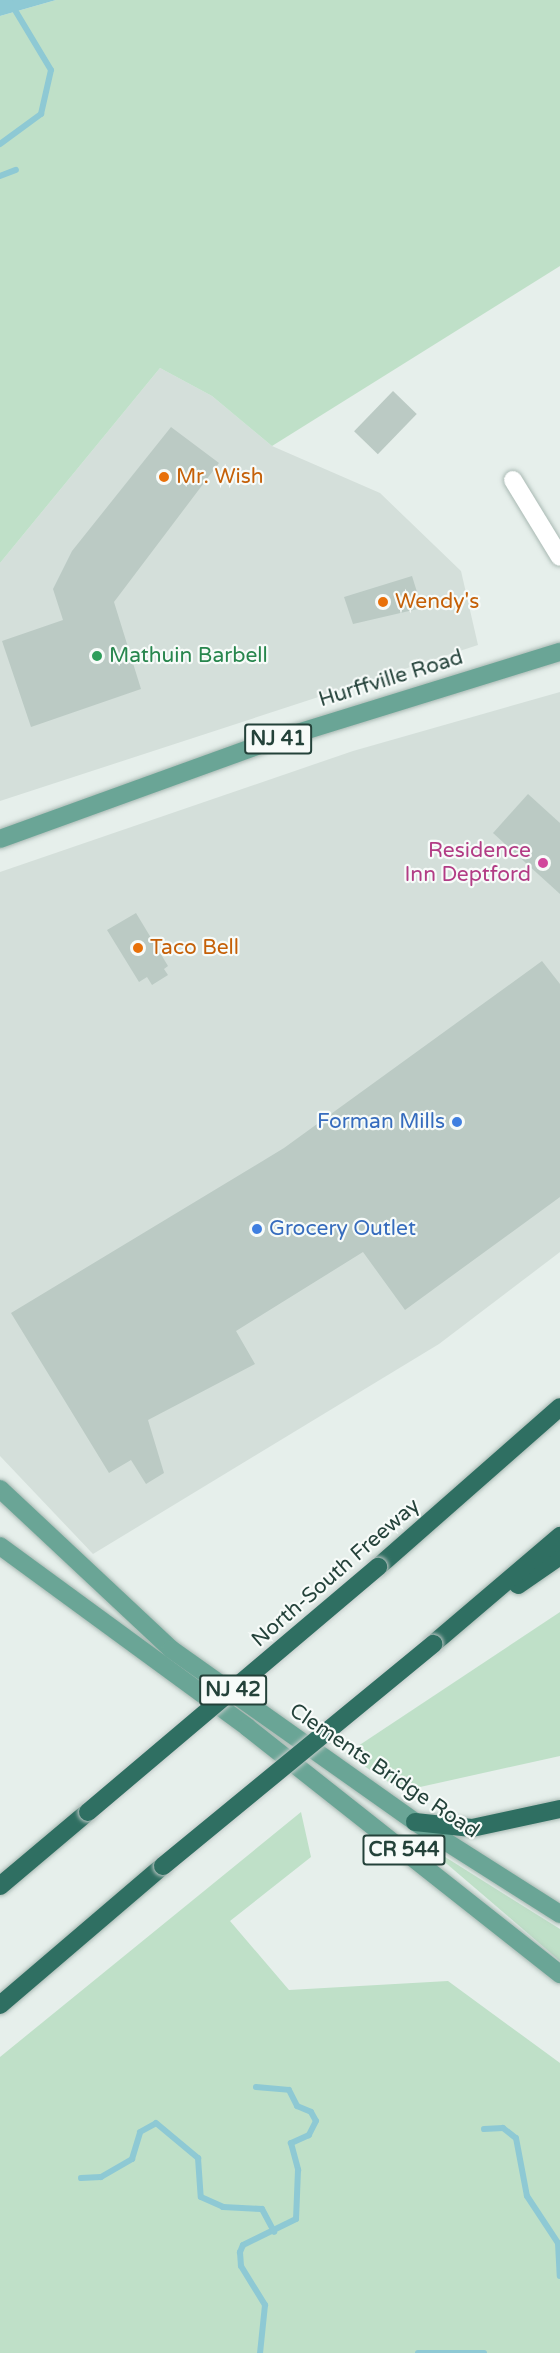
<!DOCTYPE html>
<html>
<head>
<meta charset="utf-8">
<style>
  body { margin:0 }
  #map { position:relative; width:560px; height:2353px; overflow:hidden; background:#e6efeb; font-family:"Varela Round",sans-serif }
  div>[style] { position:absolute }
  .built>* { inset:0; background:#d4dfda }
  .green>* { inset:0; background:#bfe0c8 }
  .water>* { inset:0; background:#8ec9d4 }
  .stream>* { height:6px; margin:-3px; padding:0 3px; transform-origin:3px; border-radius:3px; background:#8ec9d4 }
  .building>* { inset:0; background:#bbcac4; transform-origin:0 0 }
  .roads { filter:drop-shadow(0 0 2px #a8b8b2) drop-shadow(0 0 2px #a8b8b2) }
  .minor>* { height:18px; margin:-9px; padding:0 9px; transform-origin:9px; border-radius:9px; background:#fff }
  .major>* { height:18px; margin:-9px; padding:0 9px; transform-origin:9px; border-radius:9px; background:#6aa596 }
  .highway>* { height:18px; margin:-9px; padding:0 9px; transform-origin:9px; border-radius:9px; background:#2f6f62 }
  .bridges { filter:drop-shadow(0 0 2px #c2cac8) drop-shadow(0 0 2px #c2cac8) }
  .highway-bridge>* { height:18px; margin:-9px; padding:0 9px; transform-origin:9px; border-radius:9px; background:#2f6f62 }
  .dots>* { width:16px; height:16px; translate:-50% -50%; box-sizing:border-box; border:3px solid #f7fbf9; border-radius:50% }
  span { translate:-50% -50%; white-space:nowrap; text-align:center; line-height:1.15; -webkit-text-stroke:4.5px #f7fbf9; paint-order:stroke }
  .shield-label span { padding:2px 4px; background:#f7fbf9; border:2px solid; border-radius:4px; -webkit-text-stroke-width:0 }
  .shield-label { font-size:20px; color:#24423a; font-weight:700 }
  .food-label { font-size:21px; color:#c56008 }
  .left { translate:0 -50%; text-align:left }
  .leisure-label { font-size:21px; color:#27864d }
  .street-label { font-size:21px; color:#24423a }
  .hotel-label { font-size:21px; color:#b23c85 }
  .right { translate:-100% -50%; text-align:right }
  .shop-label { font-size:21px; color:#366cbe }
</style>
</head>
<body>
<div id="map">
  <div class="built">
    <i style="clip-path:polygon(160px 368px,212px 396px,272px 446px,380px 493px,461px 571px,478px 645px,0 801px,0 563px)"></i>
    <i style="clip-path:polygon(560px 692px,560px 1252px,439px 1344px,93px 1554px,0 1456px,0 872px,353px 751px)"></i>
  </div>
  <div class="green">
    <i style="clip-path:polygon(56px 0,560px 0,560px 266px,272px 446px,212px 396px,160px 368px,0 563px,0 16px)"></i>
    <i style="clip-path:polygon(560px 1612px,560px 1756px,402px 1791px,346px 1754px)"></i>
    <i style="clip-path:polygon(301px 1812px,311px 1857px,230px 1921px,289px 1990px,448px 1981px,560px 2063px,560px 2353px,0 2353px,0 2057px)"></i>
    <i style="clip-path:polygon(442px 1855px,560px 1929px,560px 1961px,440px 1858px)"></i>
  </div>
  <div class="water">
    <i style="clip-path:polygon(0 0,56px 0,0 16px)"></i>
  </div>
  <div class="stream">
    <i style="left:0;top:144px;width:51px;rotate:-36.2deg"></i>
    <i style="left:41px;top:114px;width:45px;rotate:-77.2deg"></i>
    <i style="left:51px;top:70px;width:82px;rotate:-121deg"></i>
    <i style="left:0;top:176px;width:17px;rotate:-21deg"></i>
    <i style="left:256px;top:2087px;width:33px;rotate:5deg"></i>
    <i style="left:289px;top:2090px;width:18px;rotate:63deg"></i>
    <i style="left:297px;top:2106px;width:15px;rotate:23deg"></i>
    <i style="left:311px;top:2112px;width:10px;rotate:61deg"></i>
    <i style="left:316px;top:2121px;width:16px;rotate:117deg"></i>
    <i style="left:309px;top:2135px;width:20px;rotate:156deg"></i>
    <i style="left:291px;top:2143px;width:28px;rotate:75deg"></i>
    <i style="left:298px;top:2170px;width:49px;rotate:92.3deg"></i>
    <i style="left:296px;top:2219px;width:59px;rotate:153.9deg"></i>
    <i style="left:243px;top:2245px;width:8px;rotate:113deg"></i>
    <i style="left:240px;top:2252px;width:14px;rotate:86deg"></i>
    <i style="left:241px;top:2266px;width:46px;rotate:58.4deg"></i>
    <i style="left:265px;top:2305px;width:48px;rotate:95.9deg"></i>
    <i style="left:484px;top:2129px;width:19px;rotate:-3deg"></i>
    <i style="left:503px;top:2128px;width:16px;rotate:38deg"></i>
    <i style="left:516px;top:2138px;width:59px;rotate:79.3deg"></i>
    <i style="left:527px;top:2196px;width:56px;rotate:56.6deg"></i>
    <i style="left:558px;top:2243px;width:33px;rotate:87deg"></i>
    <i style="left:81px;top:2178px;width:20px;rotate:-3deg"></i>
    <i style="left:101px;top:2177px;width:36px;rotate:-30deg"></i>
    <i style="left:132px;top:2159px;width:28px;rotate:-73deg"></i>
    <i style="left:140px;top:2132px;width:18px;rotate:-29deg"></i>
    <i style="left:156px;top:2123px;width:55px;rotate:39.8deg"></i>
    <i style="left:198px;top:2158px;width:39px;rotate:86deg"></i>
    <i style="left:201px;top:2197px;width:24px;rotate:24deg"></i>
    <i style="left:223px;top:2207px;width:39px;rotate:3deg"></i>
    <i style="left:262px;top:2209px;width:26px;rotate:62deg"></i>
    <i style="left:418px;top:2353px;width:66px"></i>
  </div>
  <div class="building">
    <i style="left:393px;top:391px;width:33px;height:56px;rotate:44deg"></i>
    <i style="clip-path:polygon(171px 427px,219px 463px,114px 602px,141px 689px,31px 727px,2px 641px,63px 620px,53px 589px,72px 551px)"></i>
    <i style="clip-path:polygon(412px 576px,422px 608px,353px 624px,344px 597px)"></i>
    <i style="clip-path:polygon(528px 794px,560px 823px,560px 894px,493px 833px)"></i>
    <i style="clip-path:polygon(136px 913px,168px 966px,164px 969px,168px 975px,152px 985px,147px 977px,139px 982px,107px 930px)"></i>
    <i style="clip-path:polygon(542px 961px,560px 984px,560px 1197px,405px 1310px,363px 1252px,236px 1331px,255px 1364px,148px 1420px,164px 1473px,146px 1484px,131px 1460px,109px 1473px,11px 1313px,284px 1148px)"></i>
  </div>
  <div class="roads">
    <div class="minor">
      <i style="left:513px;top:480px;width:90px;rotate:58.6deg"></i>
    </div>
    <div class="major">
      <i style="left:0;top:839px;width:279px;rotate:-19.9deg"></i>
      <i style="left:262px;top:744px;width:312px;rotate:-17.2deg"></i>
      <i style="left:0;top:1489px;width:234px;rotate:43.1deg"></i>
      <i style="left:171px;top:1649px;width:299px;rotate:35.3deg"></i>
      <i style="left:415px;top:1822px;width:172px;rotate:32.4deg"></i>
      <i style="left:0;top:1546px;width:306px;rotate:36.2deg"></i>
      <i style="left:247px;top:1727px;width:399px;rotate:38.3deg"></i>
    </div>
    <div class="highway">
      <i style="left:378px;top:1567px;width:242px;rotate:-41.3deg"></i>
      <i style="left:518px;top:1585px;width:51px;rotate:-34.6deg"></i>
      <i style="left:433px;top:1644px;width:167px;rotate:-40.4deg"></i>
      <i style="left:415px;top:1822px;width:57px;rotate:6deg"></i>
      <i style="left:472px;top:1828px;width:90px;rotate:-12.2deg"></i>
      <i style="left:0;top:1886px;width:115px;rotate:-40.1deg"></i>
      <i style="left:0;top:2005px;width:214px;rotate:-40.5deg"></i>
    </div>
  </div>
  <div class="bridges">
    <div class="highway-bridge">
      <i style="left:88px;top:1812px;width:380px;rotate:-40.2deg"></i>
      <i style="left:163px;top:1866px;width:350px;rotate:-39.4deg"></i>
    </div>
  </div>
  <div class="dots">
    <i style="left:164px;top:477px;background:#e8710a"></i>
    <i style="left:383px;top:602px;background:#e8710a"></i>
    <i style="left:97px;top:656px;background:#2e9e5b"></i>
    <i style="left:543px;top:863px;background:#d1479c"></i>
    <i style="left:138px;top:948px;background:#e8710a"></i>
    <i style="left:457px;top:1122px;background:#3f7fe0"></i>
    <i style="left:257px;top:1229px;background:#3f7fe0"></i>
  </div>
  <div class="shield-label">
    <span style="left:278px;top:739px">NJ 41</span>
    <span style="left:233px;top:1690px">NJ 42</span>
    <span style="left:404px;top:1850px">CR 544</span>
  </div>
  <div class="food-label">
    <span class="left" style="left:176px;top:477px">Mr. Wish</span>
    <span class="left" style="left:395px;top:602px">Wendy's</span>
    <span class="left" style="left:150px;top:948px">Taco Bell</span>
  </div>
  <div class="leisure-label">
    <span class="left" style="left:109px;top:656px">Mathuin Barbell</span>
  </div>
  <div class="street-label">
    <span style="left:391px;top:679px;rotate:-17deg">Hurffville Road</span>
    <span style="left:336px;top:1573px;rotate:-41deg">North-South Freeway</span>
    <span style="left:384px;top:1771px;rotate:34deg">Clements Bridge Road</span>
  </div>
  <div class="hotel-label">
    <span class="right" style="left:531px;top:863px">Residence<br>Inn Deptford</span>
  </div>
  <div class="shop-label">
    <span class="right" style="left:445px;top:1122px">Forman Mills</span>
    <span class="left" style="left:269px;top:1229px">Grocery Outlet</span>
  </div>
</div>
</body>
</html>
